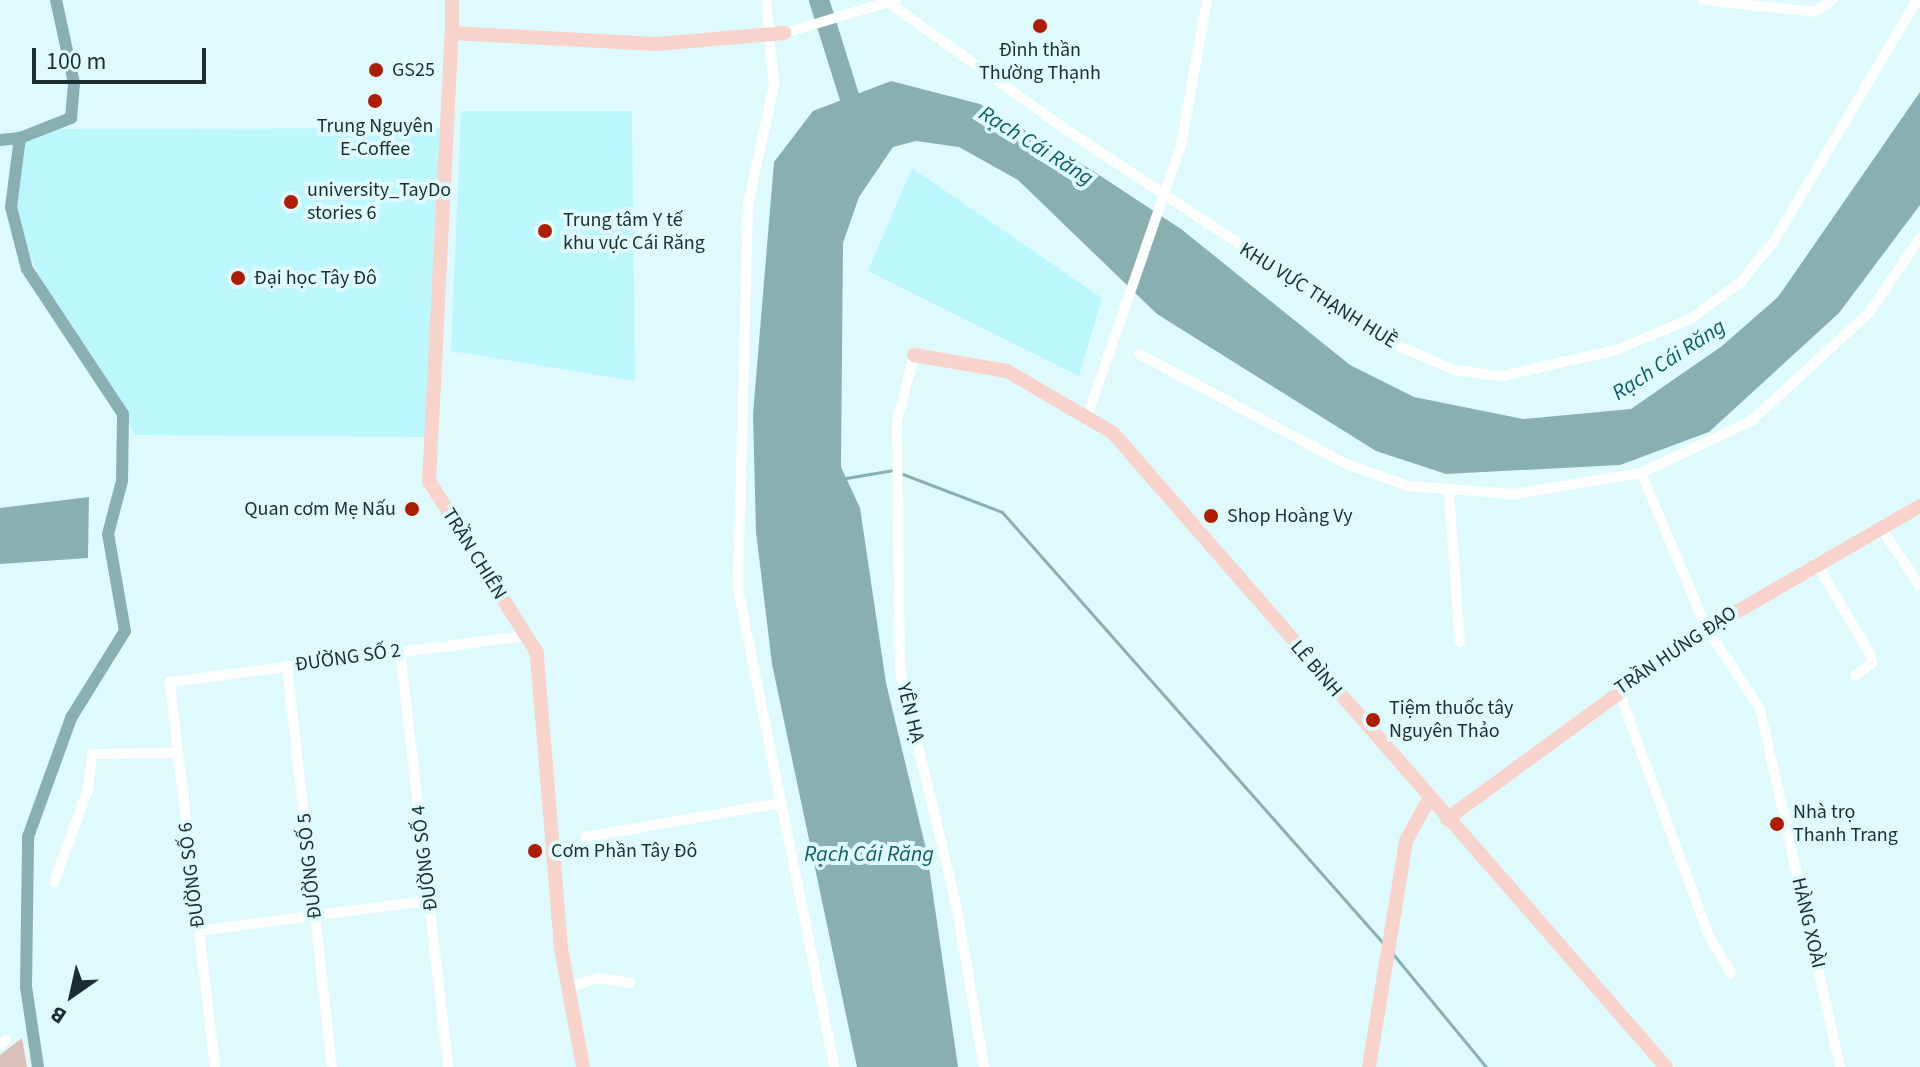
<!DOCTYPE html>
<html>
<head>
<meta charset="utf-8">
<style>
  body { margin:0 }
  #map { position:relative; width:1920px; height:1067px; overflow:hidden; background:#defafd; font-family:"Source Sans 3",sans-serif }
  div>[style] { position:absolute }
  .built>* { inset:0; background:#bcf7fd }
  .green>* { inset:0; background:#dbbfb9 }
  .water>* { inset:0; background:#89afb2 }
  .stream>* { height:3px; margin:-1.5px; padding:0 1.5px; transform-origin:1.5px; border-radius:1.5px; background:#89afb2 }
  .canal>* { height:12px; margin:-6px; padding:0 6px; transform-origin:6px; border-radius:6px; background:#89afb2 }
  .river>* { height:20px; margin:-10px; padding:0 10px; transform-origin:10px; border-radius:10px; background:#89afb2 }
  .street>* { height:10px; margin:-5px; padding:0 5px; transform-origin:5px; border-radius:5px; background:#fff }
  .secondary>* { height:14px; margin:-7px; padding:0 7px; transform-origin:7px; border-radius:7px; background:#f8d3cc }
  .dots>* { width:22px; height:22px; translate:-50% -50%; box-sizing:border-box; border:4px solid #defafd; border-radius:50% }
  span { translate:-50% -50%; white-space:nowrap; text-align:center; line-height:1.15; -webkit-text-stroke:8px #defafd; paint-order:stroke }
  .poi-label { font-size:20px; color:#1b2e2f }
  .left { translate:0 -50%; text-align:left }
  .right { translate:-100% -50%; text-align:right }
  .street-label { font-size:20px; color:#1b2e2f }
  .water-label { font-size:22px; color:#0d5e64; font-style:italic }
  .north { position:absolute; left:32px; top:955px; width:80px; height:80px; -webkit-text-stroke:6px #defafd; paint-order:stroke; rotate:214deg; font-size:22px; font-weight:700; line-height:32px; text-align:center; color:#1b2e2f }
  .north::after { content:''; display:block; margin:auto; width:28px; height:36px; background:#1b2e2f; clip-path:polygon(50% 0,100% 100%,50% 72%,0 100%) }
  .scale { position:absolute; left:32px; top:48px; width:174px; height:36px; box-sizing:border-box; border:4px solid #1b2e2f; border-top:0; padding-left:10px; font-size:24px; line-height:28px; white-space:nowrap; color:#1b2e2f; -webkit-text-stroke:6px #defafd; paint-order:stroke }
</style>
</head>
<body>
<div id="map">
  <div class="built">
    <i style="clip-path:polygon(461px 111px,632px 111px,635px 381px,451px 351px)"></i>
    <i style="clip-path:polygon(446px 128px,426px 437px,135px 435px,93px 357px,49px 299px,25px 244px,16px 199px,20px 154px,34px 129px)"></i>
    <i style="clip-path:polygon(912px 168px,1102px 298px,1079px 376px,868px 271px)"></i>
  </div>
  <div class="green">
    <i style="clip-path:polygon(22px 1038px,27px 1067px,0 1067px,0 1055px)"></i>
  </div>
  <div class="water">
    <i style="clip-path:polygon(891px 81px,980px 104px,1093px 171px,1181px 229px,1350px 365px,1414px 397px,1523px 419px,1631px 409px,1722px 346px,1778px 297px,1920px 92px,1920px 205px,1839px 313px,1709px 432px,1620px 465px,1446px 474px,1376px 451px,1157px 314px,1018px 180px,959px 147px,916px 141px,893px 147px,859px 197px,843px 243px,841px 467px,860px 508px,886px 683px,927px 853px,958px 1067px,857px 1067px,772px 664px,756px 532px,753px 414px,774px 162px,813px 111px)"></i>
    <i style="clip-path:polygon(89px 497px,88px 558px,0 564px,0 508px)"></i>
  </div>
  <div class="stream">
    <i style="left:900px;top:473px;width:109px;rotate:20.9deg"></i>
    <i style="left:1002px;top:512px;width:575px;rotate:48.52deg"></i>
    <i style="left:846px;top:478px;width:48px;rotate:-9.7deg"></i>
    <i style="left:1393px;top:954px;width:146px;rotate:50.5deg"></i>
  </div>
  <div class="canal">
    <i style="left:0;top:140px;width:20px;rotate:-6deg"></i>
    <i style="left:38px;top:1067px;width:81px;rotate:-98.5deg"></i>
    <i style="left:26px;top:987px;width:150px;rotate:-89.2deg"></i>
    <i style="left:28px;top:837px;width:127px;rotate:-70.1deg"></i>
    <i style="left:71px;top:718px;width:102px;rotate:-58.2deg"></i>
    <i style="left:125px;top:631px;width:98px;rotate:-99.9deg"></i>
    <i style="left:108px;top:534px;width:55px;rotate:-75.2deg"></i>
    <i style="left:122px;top:481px;width:67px;rotate:-89.1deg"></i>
    <i style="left:123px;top:414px;width:174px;rotate:-123.5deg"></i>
    <i style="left:27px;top:269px;width:64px;rotate:-104.5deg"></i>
    <i style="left:11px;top:207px;width:70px;rotate:-82.6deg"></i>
    <i style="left:20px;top:138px;width:55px;rotate:-21.4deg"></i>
    <i style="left:71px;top:118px;width:35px;rotate:-85deg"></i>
    <i style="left:74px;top:83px;width:85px;rotate:-102.2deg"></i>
  </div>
  <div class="river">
    <i style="left:819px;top:0;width:124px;rotate:72.6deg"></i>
  </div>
  <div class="street">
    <i style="left:766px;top:0;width:85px;rotate:84.6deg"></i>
    <i style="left:774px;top:85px;width:122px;rotate:102.3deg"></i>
    <i style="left:748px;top:204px;width:385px;rotate:91.5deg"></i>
    <i style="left:738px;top:589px;width:488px;rotate:78.6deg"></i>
    <i style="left:885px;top:0;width:225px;rotate:35.6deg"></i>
    <i style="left:1068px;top:131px;width:380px;rotate:33.4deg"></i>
    <i style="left:1385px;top:340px;width:75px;rotate:23.5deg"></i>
    <i style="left:1454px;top:370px;width:48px;rotate:7.1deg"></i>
    <i style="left:1502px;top:376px;width:117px;rotate:-12.8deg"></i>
    <i style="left:1616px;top:350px;width:80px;rotate:-22.7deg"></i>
    <i style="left:1690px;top:319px;width:63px;rotate:-36deg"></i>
    <i style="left:1741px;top:282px;width:53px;rotate:-51.2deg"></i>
    <i style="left:1774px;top:241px;width:280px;rotate:-59.3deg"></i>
    <i style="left:1703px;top:0;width:113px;rotate:6.1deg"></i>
    <i style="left:1815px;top:12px;width:21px;rotate:-35deg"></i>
    <i style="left:785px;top:33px;width:115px;rotate:-16.7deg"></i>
    <i style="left:1139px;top:354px;width:232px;rotate:28deg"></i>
    <i style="left:1344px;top:463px;width:68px;rotate:19.8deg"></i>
    <i style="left:1408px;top:486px;width:106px;rotate:4.3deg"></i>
    <i style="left:1514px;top:494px;width:129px;rotate:-9.4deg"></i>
    <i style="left:1641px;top:473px;width:122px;rotate:-25.3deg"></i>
    <i style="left:1751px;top:421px;width:160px;rotate:-42.5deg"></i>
    <i style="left:1869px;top:313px;width:91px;rotate:-55.8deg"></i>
    <i style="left:914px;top:355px;width:69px;rotate:104.2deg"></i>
    <i style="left:897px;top:422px;width:249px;rotate:89.3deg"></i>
    <i style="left:900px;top:671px;width:245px;rotate:76.5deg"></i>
    <i style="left:957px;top:909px;width:160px;rotate:80.3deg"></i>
    <i style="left:1088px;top:414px;width:285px;rotate:-70.9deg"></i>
    <i style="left:1181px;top:145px;width:147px;rotate:-79.8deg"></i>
    <i style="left:1641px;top:473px;width:169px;rotate:67.1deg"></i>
    <i style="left:1707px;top:629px;width:96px;rotate:56.5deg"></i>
    <i style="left:1760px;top:709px;width:367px;rotate:77.4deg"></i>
    <i style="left:1449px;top:493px;width:150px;rotate:85.8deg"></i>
    <i style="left:1881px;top:528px;width:70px;rotate:56.1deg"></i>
    <i style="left:1816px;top:563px;width:106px;rotate:59.3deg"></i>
    <i style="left:1870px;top:654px;width:9px;rotate:77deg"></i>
    <i style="left:1872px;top:663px;width:21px;rotate:143deg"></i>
    <i style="left:400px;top:650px;width:420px;rotate:83.4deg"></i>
    <i style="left:287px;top:666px;width:404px;rotate:83.6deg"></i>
    <i style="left:1618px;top:689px;width:263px;rotate:69.8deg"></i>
    <i style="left:1709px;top:936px;width:43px;rotate:59.3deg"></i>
    <i style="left:586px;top:837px;width:193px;rotate:-9.9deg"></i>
    <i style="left:54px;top:882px;width:99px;rotate:-69.9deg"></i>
    <i style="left:88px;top:789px;width:35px;rotate:-83deg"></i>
    <i style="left:92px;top:754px;width:86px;rotate:-0.7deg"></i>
    <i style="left:199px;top:931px;width:233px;rotate:-7.6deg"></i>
    <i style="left:569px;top:987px;width:31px;rotate:-17deg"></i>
    <i style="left:599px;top:978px;width:32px;rotate:9deg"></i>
    <i style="left:0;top:1045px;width:8px;rotate:-40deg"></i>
    <i style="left:215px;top:1067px;width:388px;rotate:-96.7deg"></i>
    <i style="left:170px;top:682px;width:359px;rotate:-7.4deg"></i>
  </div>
  <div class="secondary">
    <i style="left:452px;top:0;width:33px;rotate:90deg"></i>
    <i style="left:914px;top:355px;width:94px;rotate:9.8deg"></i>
    <i style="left:1007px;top:371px;width:123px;rotate:30.3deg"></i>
    <i style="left:1113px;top:433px;width:841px;rotate:48.9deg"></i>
    <i style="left:1447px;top:819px;width:322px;rotate:-36.2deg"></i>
    <i style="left:1707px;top:629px;width:246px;rotate:-30deg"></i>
    <i style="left:583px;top:1067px;width:121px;rotate:-100.5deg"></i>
    <i style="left:561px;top:948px;width:296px;rotate:-94.7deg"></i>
    <i style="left:537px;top:653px;width:203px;rotate:-122.1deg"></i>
    <i style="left:429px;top:481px;width:449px;rotate:-87.1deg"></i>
    <i style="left:452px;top:33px;width:204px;rotate:3.1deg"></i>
    <i style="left:656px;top:44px;width:129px;rotate:-4.9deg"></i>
    <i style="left:1369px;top:1067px;width:229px;rotate:-80.7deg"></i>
    <i style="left:1406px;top:841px;width:48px;rotate:-61.3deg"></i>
  </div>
  <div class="dots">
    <i style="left:1040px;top:26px;background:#ac1d01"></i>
    <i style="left:376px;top:70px;background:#ac1d01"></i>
    <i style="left:375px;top:101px;background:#ac1d01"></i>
    <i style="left:291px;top:202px;background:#ac1d01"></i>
    <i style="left:545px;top:231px;background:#ac1d01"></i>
    <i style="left:238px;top:278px;background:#ac1d01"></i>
    <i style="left:412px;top:509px;background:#ac1d01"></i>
    <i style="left:1211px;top:516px;background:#ac1d01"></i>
    <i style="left:1373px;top:720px;background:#ac1d01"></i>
    <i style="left:1777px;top:824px;background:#ac1d01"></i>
    <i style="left:535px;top:851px;background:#ac1d01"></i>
  </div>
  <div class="poi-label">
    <span style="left:1040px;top:62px">Đình thần<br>Thường Thạnh</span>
    <span class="left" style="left:392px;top:70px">GS25</span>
    <span style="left:375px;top:138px">Trung Nguyên<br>E-Coffee</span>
    <span class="left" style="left:307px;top:202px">university_TayDo<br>stories 6</span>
    <span class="left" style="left:563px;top:232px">Trung tâm Y tế<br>khu vực Cái Răng</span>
    <span class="left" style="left:254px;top:278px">Đại học Tây Đô</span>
    <span class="right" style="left:396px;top:509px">Quan cơm Mẹ Nấu</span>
    <span class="left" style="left:1227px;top:516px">Shop Hoàng Vy</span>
    <span class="left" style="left:1389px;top:720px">Tiệm thuốc tây<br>Nguyên Thảo</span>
    <span class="left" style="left:1793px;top:824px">Nhà trọ<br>Thanh Trang</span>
    <span class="left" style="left:551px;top:851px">Cơm Phần Tây Đô</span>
  </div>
  <div class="street-label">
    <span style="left:1318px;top:296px;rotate:32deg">KHU VỰC THẠNH HUỀ</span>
    <span style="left:474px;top:554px;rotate:58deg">TRẦN CHIÊN</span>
    <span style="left:1676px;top:651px;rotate:-34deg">TRẦN HƯNG ĐẠO</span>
    <span style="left:348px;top:658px;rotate:-8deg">ĐƯỜNG SỐ 2</span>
    <span style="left:1316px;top:669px;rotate:49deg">LÊ BÌNH</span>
    <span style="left:910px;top:713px;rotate:76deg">YÊN HẠ</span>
    <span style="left:425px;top:858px;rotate:-97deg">ĐƯỜNG SỐ 4</span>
    <span style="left:310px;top:866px;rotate:-96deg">ĐƯỜNG SỐ 5</span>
    <span style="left:192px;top:875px;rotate:-97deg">ĐƯỜNG SỐ 6</span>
    <span style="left:1808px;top:923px;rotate:77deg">HÀNG XOÀI</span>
  </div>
  <div class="water-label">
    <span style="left:1036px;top:146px;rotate:32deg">Rạch Cái Răng</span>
    <span style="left:1669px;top:360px;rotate:-33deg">Rạch Cái Răng</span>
    <span style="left:869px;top:855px">Rạch Cái Răng</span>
  </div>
  <div class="north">B</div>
  <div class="scale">100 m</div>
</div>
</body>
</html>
